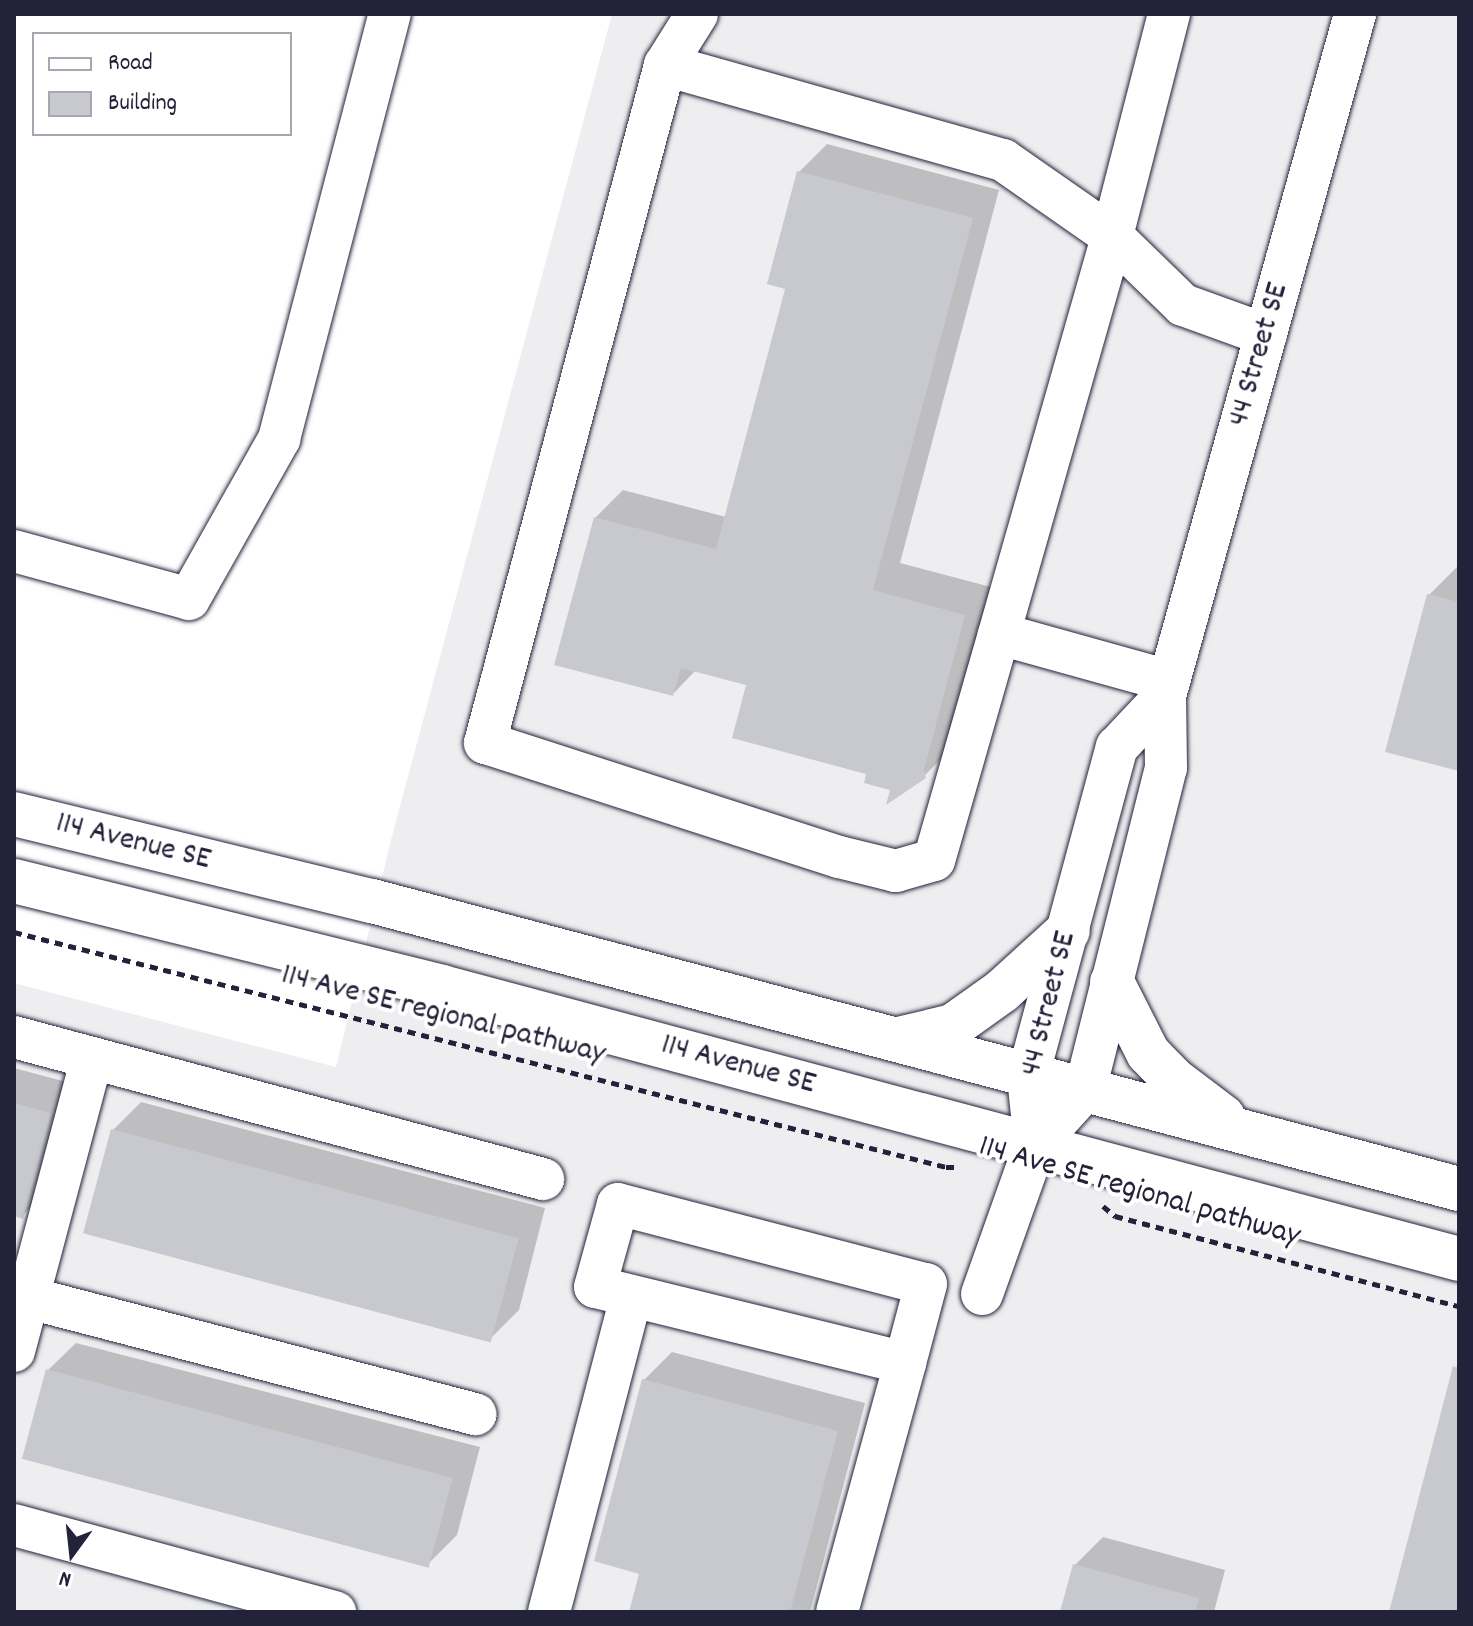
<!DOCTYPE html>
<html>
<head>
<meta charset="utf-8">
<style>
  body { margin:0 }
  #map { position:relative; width:1473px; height:1626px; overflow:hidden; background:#fff; font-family:Dekko,sans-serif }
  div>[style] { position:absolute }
  .built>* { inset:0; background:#eeeef1 }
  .shadow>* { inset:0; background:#0003 }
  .building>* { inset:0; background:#c8c8cf; transform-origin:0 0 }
  .path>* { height:5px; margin-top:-2.5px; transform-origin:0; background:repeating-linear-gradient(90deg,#22223b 0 8px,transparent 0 14px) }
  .roads { filter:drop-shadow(0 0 2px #22223b) drop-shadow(0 0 2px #22223b) }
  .minor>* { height:42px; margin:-21px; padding:0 21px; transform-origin:21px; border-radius:21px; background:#fff }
  .major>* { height:44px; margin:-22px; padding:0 22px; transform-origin:22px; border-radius:22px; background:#fff }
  span { translate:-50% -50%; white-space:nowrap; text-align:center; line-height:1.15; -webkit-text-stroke:8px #fff; paint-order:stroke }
  .street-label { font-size:32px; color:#22223b }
  .frame { position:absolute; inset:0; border:16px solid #22223b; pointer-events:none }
  .legend { position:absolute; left:32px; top:32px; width:260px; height:104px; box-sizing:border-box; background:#fff; border:2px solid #a7a7b1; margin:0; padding:10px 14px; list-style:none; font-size:24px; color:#22223b }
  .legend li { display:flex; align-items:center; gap:16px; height:40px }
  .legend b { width:40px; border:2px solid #a7a7b1 }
  .north { position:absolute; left:32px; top:1514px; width:80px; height:80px; -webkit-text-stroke:6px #fff; paint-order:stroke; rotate:195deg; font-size:22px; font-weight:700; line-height:32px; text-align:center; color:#22223b }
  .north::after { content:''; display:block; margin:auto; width:28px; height:36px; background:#22223b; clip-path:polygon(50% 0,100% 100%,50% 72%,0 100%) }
</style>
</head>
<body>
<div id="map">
  <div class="built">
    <i style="clip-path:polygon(612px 14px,1459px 14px,1459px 1612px,14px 1612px,14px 983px,336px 1067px,391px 840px)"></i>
  </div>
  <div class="shadow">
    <i style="clip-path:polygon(827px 144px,999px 190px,900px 563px,991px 587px,952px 748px,924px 776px,869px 772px,748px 684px,696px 670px,673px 694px,595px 518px,623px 490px,726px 517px,788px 287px,799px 172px)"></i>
    <i style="clip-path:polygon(1457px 567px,1459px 568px,1459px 769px,1429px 595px)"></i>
    <i style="clip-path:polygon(14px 1068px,78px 1085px,50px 1188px,22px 1216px,14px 1214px)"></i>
    <i style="clip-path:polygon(141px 1102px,545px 1208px,519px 1310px,491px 1338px,113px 1130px)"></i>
    <i style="clip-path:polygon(76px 1343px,480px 1447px,457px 1535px,429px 1563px,48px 1370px)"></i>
    <i style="clip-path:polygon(672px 1352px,865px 1403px,810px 1612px,631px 1612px,642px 1572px,644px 1380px)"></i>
    <i style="clip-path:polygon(1103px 1537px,1225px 1570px,1214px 1612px,1062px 1612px,1075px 1565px)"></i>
  </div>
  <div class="building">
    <i style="clip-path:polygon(797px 171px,973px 218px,873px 590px,965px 615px,924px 770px,926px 778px,886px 805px,890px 790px,864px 783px,866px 774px,732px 738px,746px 685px,681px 668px,673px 696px,554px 665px,594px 517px,716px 549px,785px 289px,767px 284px)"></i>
    <i style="clip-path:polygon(1427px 594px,1459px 602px,1459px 771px,1385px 752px)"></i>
    <i style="clip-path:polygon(14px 1103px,51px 1113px,23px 1219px,14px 1216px)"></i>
    <i style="left:111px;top:1129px;width:422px;height:108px;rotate:15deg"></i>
    <i style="clip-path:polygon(1453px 1366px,1459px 1368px,1459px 1612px,1389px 1612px)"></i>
    <i style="left:46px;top:1369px;width:421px;height:93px;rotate:15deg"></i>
    <i style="clip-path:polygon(642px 1379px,838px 1431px,790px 1612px,629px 1612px,639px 1574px,594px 1561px)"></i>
    <i style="clip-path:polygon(1073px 1564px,1199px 1598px,1195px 1612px,1060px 1612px)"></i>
  </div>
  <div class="path">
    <i style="left:14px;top:932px;width:961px;rotate:14.15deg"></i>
    <i style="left:946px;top:1167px;width:10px"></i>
    <i style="left:1103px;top:1206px;width:16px;rotate:40deg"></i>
    <i style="left:1115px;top:1216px;width:356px;rotate:14.7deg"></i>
  </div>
  <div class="roads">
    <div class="minor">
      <i style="left:665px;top:65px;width:60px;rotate:-57.9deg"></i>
      <i style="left:14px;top:551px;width:181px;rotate:15.3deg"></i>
      <i style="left:189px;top:599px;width:184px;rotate:-60.6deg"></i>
      <i style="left:279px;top:439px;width:439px;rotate:-75.4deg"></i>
      <i style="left:999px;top:634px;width:414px;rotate:-74.1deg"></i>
      <i style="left:1112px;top:236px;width:229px;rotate:-75.6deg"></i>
      <i style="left:1169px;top:681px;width:176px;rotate:-164.5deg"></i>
      <i style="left:999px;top:634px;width:235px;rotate:106deg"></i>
      <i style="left:934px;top:860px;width:40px;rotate:164deg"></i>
      <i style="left:896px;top:871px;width:59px;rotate:-166.2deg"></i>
      <i style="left:839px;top:857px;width:372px;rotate:-162.1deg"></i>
      <i style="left:485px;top:743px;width:701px;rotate:-75.13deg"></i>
      <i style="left:665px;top:65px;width:351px;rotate:15.7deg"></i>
      <i style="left:1003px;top:160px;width:133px;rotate:34.9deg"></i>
      <i style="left:1112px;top:236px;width:99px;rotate:44.2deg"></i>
      <i style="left:1183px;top:305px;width:88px;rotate:19.9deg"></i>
      <i style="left:14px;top:1037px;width:548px;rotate:15.03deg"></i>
      <i style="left:1035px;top:1145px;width:69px;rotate:-95.8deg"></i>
      <i style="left:1028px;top:1076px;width:341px;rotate:-74.9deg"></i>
      <i style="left:1117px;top:747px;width:70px;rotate:-46.7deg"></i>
      <i style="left:618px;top:1204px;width:318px;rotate:14.6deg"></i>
      <i style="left:926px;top:1284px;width:82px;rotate:104.9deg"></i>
      <i style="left:905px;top:1363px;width:319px;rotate:-166.2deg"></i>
      <i style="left:595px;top:1287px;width:86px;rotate:-74.5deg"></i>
      <i style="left:14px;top:1294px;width:477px;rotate:14.6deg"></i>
      <i style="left:982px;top:1294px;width:158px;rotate:-70.4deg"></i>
      <i style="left:1035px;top:1145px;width:74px;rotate:-47.7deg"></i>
      <i style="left:1085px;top:1090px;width:332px;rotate:-75.9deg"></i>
      <i style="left:1166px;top:768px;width:72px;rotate:-90.8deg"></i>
      <i style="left:1165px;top:696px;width:708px;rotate:-74.43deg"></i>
      <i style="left:14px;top:1351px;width:303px;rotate:-75.1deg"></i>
      <i style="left:14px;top:1525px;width:333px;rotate:15.2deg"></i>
      <i style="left:549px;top:1612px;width:325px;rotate:-75.4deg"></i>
      <i style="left:837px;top:1612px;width:258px;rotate:-74.7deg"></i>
    </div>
    <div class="major">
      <i style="left:14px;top:814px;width:368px;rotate:13.7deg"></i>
      <i style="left:372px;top:901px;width:1125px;rotate:14.84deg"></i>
      <i style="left:14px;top:881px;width:441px;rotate:13.9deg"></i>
      <i style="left:442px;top:987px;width:1053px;rotate:14.97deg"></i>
      <i style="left:1112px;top:982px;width:80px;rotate:63.1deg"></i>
      <i style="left:1148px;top:1053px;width:36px;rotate:46deg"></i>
      <i style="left:1173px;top:1079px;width:63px;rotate:37.2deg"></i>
      <i style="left:899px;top:1039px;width:56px;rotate:-13.5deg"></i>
      <i style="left:953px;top:1026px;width:60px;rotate:-35.5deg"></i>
      <i style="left:1002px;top:991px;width:89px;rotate:-42.3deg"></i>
    </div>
  </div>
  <div class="street-label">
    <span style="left:1260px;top:355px;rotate:-74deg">44 Street SE</span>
    <span style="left:133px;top:843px;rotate:14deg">114 Avenue SE</span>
    <span style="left:1050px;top:1004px;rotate:-76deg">44 Street SE</span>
    <span style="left:443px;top:1016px;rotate:14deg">114 Ave SE regional pathway</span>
    <span style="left:738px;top:1066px;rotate:15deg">114 Avenue SE</span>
    <span style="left:1139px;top:1193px;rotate:16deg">114 Ave SE regional pathway</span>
  </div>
  <div class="frame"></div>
  <ul class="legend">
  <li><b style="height:10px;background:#fff"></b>Road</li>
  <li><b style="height:22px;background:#c8c8cf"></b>Building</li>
  </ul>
  <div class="north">N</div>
</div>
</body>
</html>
